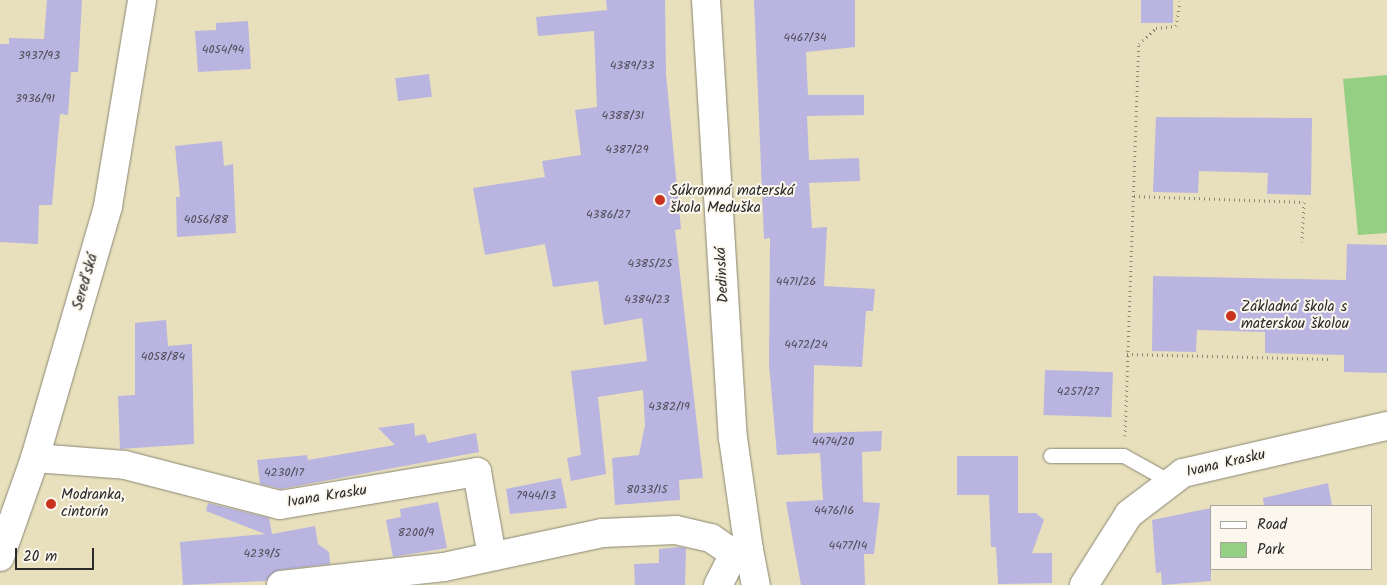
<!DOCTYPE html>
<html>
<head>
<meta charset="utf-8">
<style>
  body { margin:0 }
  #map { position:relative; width:1387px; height:585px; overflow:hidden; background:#e8e0bc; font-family:Kalam,sans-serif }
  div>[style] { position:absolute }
  .green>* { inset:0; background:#94cf83 }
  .building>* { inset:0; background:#b9b4e0; transform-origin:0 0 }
  .path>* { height:3px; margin-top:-1.5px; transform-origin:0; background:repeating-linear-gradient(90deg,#8a8674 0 1px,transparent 0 5px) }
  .roads { filter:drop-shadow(0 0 1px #8a8674) drop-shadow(0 0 1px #8a8674) }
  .lane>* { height:14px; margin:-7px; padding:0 7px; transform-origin:7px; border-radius:7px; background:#fff }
  .street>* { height:28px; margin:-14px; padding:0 14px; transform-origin:14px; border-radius:14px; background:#fff }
  .dots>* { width:14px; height:14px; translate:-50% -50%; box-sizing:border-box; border:2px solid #fbf7ec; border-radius:50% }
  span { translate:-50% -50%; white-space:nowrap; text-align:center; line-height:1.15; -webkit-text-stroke:4px #fbf7ec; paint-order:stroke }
  .number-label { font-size:12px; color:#4e4d58 }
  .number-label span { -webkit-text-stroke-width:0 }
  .poi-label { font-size:15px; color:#2b2b2b }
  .left { translate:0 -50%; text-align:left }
  .street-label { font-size:15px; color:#2b2b2b }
  .legend { position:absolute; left:1210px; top:505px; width:162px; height:65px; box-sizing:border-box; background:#fbf7ec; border:1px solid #a8a59f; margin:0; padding:6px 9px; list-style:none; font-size:15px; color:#2b2b2b }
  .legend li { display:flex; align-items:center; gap:10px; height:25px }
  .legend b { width:25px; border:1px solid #a8a59f }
  .scale { position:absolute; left:15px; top:548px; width:79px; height:22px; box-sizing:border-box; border:2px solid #2b2b2b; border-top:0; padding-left:6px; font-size:15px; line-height:18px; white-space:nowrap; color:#2b2b2b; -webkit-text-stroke:4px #fbf7ec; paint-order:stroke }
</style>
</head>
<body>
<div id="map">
  <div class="green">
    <i style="clip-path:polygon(1387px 75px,1387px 233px,1358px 235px,1343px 79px)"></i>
  </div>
  <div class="building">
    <i style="clip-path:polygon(47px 0,82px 0,78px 72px,71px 72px,68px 115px,60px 114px,52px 205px,39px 205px,38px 244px,0 242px,0 44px,9px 44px,9px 38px,44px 39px)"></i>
    <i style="clip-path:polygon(606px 0,665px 0,666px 74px,681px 229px,675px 230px,703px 478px,679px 480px,680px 500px,615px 505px,612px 458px,639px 455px,645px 425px,643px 390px,598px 397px,606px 474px,571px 481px,567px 458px,581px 455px,571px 371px,647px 361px,642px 318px,604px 325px,598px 281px,553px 287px,545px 244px,485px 255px,473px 188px,545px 177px,542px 161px,581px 155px,575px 110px,597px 107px,594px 31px,538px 36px,536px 17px,607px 10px)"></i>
    <i style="clip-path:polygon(754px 0,855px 0,855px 47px,806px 52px,808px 95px,864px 95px,864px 115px,807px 116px,809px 160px,859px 158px,860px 181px,809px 183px,812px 228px,827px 227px,824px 286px,875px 289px,873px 311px,866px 311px,862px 367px,814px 365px,813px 433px,882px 431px,881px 451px,862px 452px,863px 502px,880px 503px,874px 554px,864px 554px,865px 585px,801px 585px,796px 558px,786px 502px,823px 500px,820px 453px,777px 455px,769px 365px,770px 238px,764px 239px)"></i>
    <i style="left:1141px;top:0;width:32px;height:23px"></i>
    <i style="clip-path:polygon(248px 21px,251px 69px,198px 72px,195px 31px,216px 30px,216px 23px)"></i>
    <i style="left:429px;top:74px;width:23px;height:34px;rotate:83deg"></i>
    <i style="clip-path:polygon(1156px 117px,1312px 118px,1311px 195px,1267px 194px,1268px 173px,1199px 171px,1198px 193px,1153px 192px)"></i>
    <i style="clip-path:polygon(222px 141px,224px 166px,233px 164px,236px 233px,177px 237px,176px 197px,180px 197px,175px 146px)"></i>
    <i style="clip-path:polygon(1347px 244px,1387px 245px,1387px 373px,1344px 372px,1344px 355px,1265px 353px,1265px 332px,1197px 330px,1196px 352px,1152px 351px,1153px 276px,1346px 280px)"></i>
    <i style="clip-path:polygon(166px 320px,168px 346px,192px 344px,194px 444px,120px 449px,118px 396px,135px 395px,135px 323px)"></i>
    <i style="left:1045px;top:370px;width:68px;height:45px;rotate:2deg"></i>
    <i style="clip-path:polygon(414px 423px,415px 436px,425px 434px,428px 443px,476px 433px,479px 452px,281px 489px,260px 484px,257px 460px,307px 455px,308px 460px,395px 445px,378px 428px)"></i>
    <i style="clip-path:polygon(957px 456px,1018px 456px,1018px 513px,1036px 513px,1044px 520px,1032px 553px,1052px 553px,1052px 583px,998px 584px,996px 547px,991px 547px,989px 495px,957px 495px)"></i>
    <i style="clip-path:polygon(561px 478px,567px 508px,510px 514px,506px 489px)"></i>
    <i style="clip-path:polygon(1328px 483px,1332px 506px,1264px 506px,1263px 498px)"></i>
    <i style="clip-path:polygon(438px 502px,447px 548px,393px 557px,386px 520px,401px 517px,400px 509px)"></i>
    <i style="clip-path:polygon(208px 503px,269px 518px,272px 534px,315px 526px,318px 544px,329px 552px,330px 564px,279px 570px,266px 581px,183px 585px,180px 542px,265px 534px,206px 511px)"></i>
    <i style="clip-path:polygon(1211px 508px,1211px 581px,1162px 585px,1161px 572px,1156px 573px,1152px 520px)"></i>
    <i style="clip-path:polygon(679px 547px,686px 548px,685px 585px,635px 585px,634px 564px,659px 563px,659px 549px)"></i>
  </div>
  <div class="path">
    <i style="left:1134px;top:196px;width:170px;rotate:2deg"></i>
    <i style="left:1304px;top:202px;width:40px;rotate:92.9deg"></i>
    <i style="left:1127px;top:354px;width:202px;rotate:1.4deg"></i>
    <i style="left:1125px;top:436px;width:392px;rotate:-88deg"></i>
    <i style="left:1139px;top:44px;width:23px;rotate:-43deg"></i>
    <i style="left:1156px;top:28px;width:20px;rotate:-6deg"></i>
    <i style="left:1176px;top:26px;width:25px;rotate:-81deg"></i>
  </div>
  <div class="roads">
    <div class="lane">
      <i style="left:1051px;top:456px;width:73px"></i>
      <i style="left:1124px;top:456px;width:51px;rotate:29.1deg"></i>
    </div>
    <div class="street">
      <i style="left:706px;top:0;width:439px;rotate:86.5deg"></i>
      <i style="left:733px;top:438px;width:113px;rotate:81.9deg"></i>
      <i style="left:749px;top:550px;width:16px;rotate:165deg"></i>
      <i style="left:734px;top:554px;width:35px;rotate:117deg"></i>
      <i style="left:35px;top:458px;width:90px;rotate:4.4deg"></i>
      <i style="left:125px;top:465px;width:160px;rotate:14.5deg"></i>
      <i style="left:280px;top:505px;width:200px;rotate:-9.5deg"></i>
      <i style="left:477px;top:472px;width:85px;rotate:79.9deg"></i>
      <i style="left:749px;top:550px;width:36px;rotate:79deg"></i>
      <i style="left:0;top:557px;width:105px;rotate:-70.5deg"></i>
      <i style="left:35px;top:458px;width:262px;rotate:-73.8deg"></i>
      <i style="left:108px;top:206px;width:209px;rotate:-80.6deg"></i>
      <i style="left:281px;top:585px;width:164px;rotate:-6.3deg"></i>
      <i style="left:444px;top:567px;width:162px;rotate:-12.1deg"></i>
      <i style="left:602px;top:533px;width:74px;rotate:-2.3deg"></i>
      <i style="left:676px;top:530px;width:36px;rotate:13deg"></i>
      <i style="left:711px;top:538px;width:28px;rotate:35deg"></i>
      <i style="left:1084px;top:585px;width:84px;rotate:-57.6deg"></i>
      <i style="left:1129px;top:514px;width:68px;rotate:-37.2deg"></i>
      <i style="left:1183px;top:473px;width:209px;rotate:-13deg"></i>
    </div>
  </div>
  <div class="dots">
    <i style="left:660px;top:200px;background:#c8321e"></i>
    <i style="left:1231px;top:316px;background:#c8321e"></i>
    <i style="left:51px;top:504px;background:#c8321e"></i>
  </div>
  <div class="number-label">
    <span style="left:805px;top:38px">4467/34</span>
    <span style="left:223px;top:50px">4054/94</span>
    <span style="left:39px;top:56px">3937/93</span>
    <span style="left:632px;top:66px">4389/33</span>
    <span style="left:35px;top:99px">3936/91</span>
    <span style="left:623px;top:116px">4388/31</span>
    <span style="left:627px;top:150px">4387/29</span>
    <span style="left:608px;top:215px">4386/27</span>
    <span style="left:206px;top:220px">4056/88</span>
    <span style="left:650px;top:264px">4385/25</span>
    <span style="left:796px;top:282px">4471/26</span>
    <span style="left:647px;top:300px">4384/23</span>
    <span style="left:806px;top:345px">4472/24</span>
    <span style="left:163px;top:357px">4058/84</span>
    <span style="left:1078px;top:392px">4257/27</span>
    <span style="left:669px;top:407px">4382/19</span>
    <span style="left:833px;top:442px">4474/20</span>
    <span style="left:284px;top:473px">4230/17</span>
    <span style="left:647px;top:490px">8033/15</span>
    <span style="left:536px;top:496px">7944/13</span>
    <span style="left:834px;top:511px">4476/16</span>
    <span style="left:416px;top:533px">8200/9</span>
    <span style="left:848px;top:546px">4477/14</span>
    <span style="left:262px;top:554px">4239/5</span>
  </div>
  <div class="poi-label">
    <span class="left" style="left:670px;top:200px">Súkromná materská<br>škola Meduška</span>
    <span class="left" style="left:1241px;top:316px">Základná škola s<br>materskou školou</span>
    <span class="left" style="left:61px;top:504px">Modranka,<br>cintorín</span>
  </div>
  <div class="street-label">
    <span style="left:723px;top:275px;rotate:-93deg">Dedinská</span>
    <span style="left:86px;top:282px;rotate:-74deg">Sereďská</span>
    <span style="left:1226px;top:464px;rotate:-13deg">Ivana Krasku</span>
    <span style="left:327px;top:497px;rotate:-9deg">Ivana Krasku</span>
  </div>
  <ul class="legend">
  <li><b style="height:6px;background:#fff"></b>Road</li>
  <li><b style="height:14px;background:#94cf83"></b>Park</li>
  </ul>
  <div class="scale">20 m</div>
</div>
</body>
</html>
